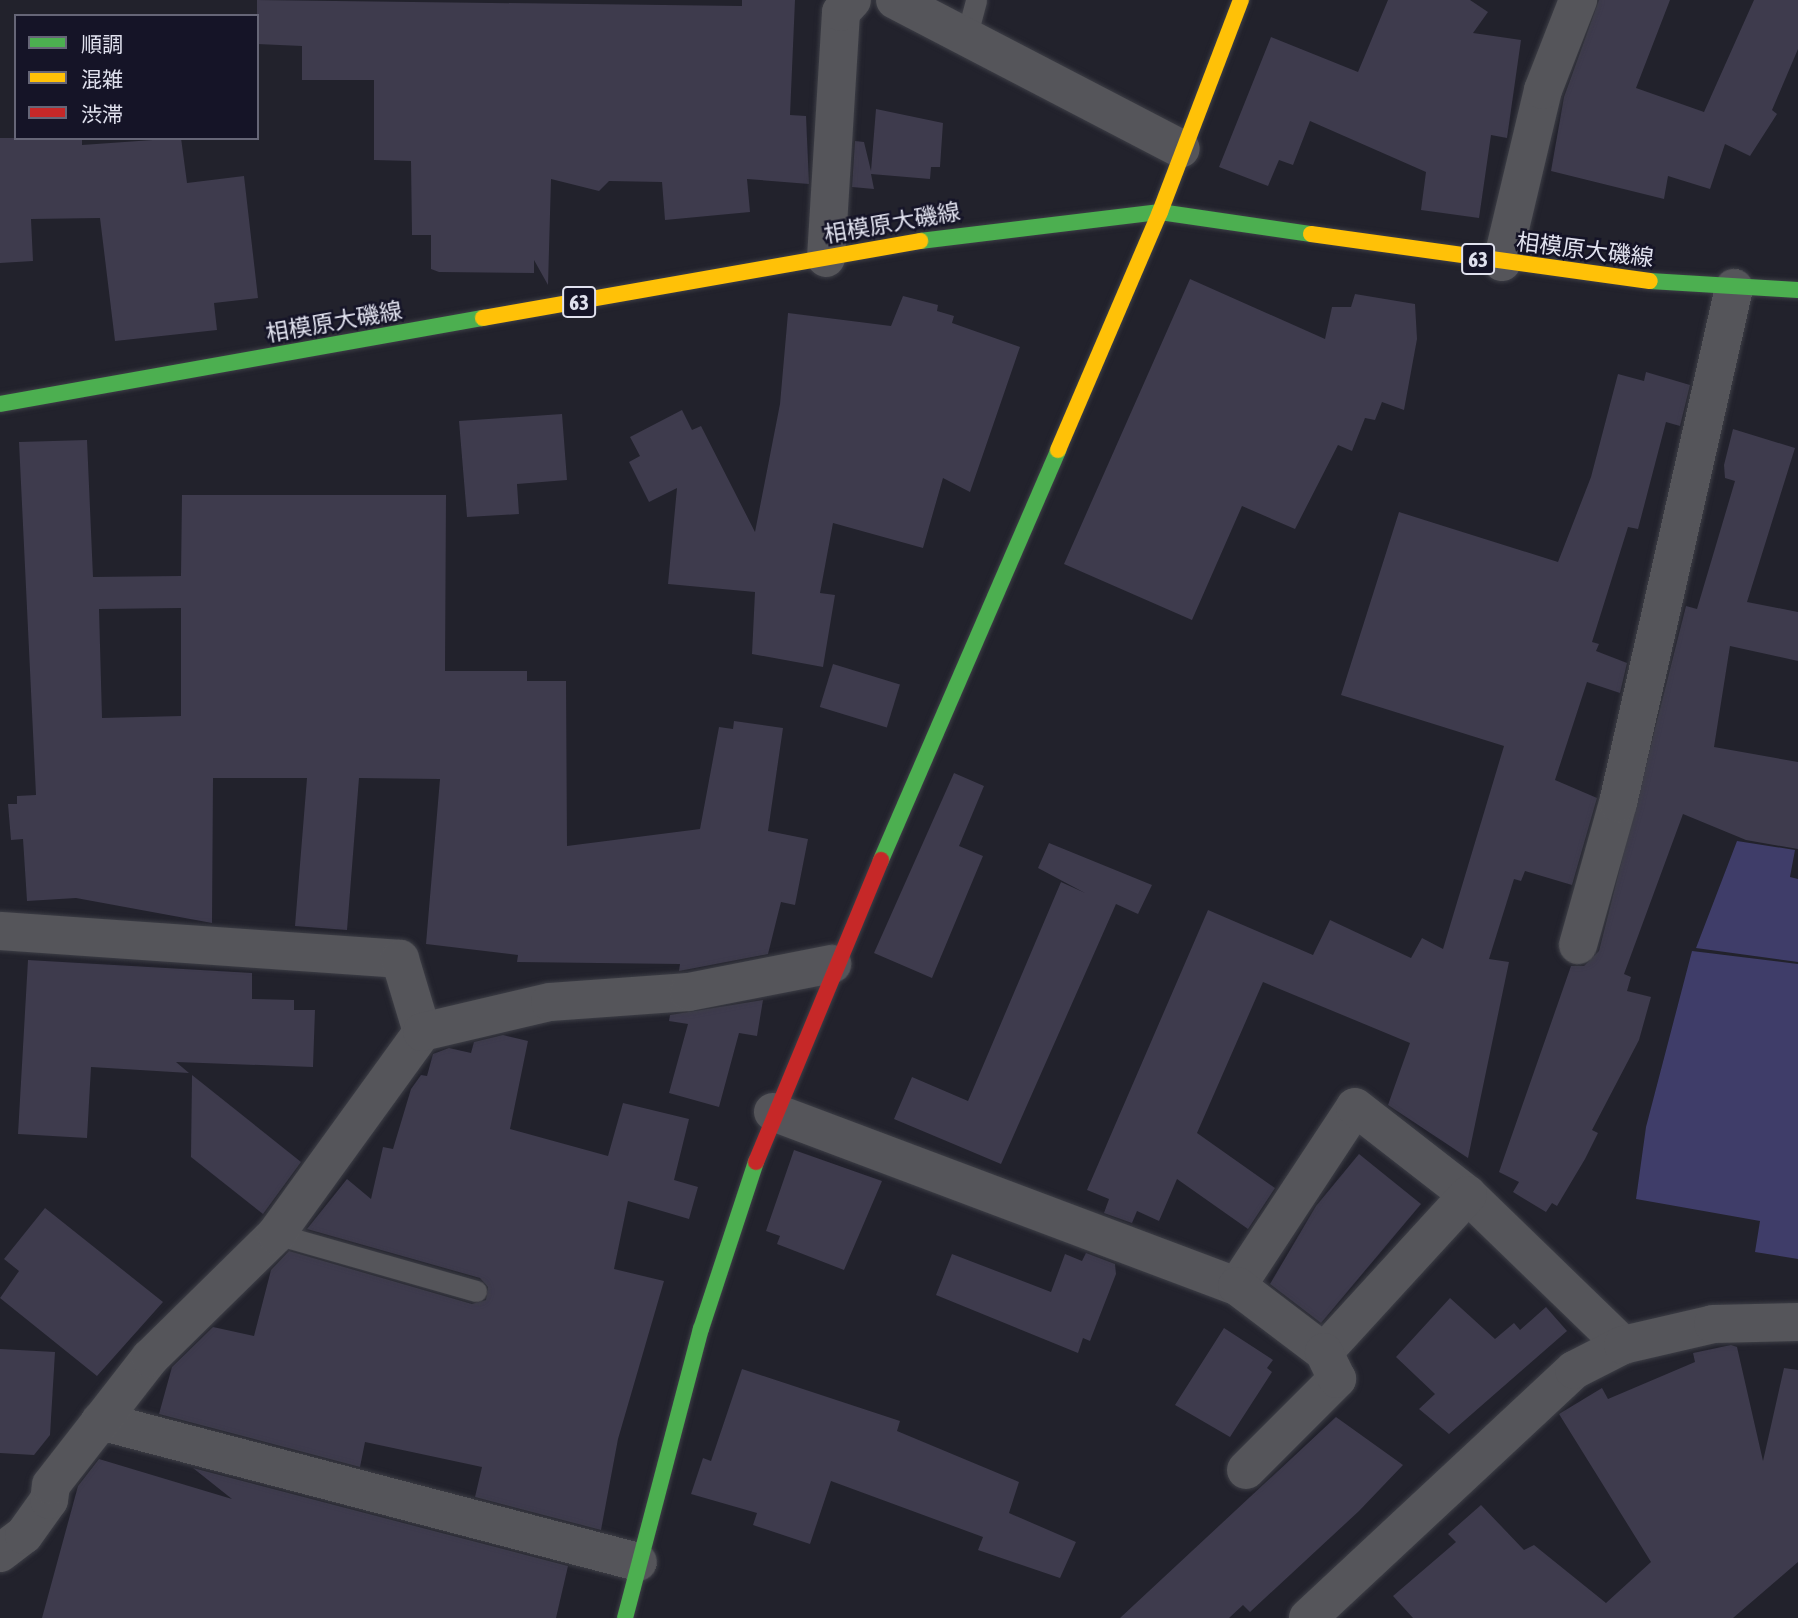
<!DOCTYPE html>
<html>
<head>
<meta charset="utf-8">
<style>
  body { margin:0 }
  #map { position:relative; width:1798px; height:1618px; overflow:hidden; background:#22222c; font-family:"Asap Condensed","Noto Sans JP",sans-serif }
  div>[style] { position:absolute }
  .green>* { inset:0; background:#3f3d69 }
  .building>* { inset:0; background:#3e3b4d; transform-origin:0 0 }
  .roads { filter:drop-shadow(0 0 2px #3d3e46) drop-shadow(0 0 2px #3d3e46) }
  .lane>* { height:21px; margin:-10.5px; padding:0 10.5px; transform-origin:10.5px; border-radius:10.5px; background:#55555a }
  .street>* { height:38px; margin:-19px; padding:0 19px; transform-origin:19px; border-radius:19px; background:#55555a }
  .fast>* { height:16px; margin:-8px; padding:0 8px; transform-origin:8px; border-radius:8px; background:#4caf50 }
  .slow>* { height:16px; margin:-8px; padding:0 8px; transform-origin:8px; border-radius:8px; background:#ffc107 }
  .jam>* { height:16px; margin:-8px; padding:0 8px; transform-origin:8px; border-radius:8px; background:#c62828 }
  span { translate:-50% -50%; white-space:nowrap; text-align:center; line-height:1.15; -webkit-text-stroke:5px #151427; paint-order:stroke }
  .shield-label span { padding:2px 5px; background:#151427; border:2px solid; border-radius:5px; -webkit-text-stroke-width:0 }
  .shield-label { font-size:21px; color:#e0e1ee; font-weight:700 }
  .street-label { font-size:23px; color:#e0e1ee }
  .legend { position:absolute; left:14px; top:14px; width:245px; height:126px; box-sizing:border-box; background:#151427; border:2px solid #667; margin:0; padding:9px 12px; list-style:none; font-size:21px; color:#e0e1ee }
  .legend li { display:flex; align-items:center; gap:14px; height:35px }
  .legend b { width:35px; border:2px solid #667 }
</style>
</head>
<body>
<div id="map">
  <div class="green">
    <i style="clip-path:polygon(1737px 841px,1795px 850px,1790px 877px,1798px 879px,1798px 962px,1696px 948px)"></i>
    <i style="clip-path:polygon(1692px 951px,1798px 964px,1798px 1259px,1755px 1252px,1760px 1221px,1636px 1199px,1646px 1127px)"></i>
  </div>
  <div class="building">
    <i style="clip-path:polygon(257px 0,742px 6px,742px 0,795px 0,790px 115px,806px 116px,809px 184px,747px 179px,750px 212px,665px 220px,662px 182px,609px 181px,599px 191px,551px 179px,548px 285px,534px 260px,534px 273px,439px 272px,431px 269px,431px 235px,412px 235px,411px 161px,374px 160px,374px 80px,302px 80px,302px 46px,257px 44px)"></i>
    <i style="clip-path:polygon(1388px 0,1470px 0,1488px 12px,1473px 33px,1521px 40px,1507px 138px,1491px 135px,1479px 218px,1421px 210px,1426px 172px,1310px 121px,1293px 165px,1279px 160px,1268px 186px,1219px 167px,1271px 37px,1358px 72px)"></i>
    <i style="clip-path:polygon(1599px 0,1670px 0,1636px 88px,1704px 112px,1754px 0,1798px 0,1798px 49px,1772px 110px,1777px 114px,1750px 156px,1725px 144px,1710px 189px,1668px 176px,1664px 199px,1551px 171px,1564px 97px)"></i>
    <i style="clip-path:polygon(876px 109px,943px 123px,940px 167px,931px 167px,930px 179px,871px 174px,874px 189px,852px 187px,855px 141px,864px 142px,871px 171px)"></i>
    <i style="clip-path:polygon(0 138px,82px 138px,82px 145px,181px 138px,187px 183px,244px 176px,258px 298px,214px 303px,217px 330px,115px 341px,100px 218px,31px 219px,33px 261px,0 263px)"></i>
    <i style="clip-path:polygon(1190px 279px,1325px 339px,1332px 307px,1351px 307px,1355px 294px,1415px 304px,1417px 339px,1404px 410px,1382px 402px,1375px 420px,1365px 418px,1352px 451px,1338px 445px,1295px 529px,1242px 506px,1192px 620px,1064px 564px)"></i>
    <i style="clip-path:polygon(903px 296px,938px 305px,937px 311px,954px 316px,952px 323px,1020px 347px,970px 492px,943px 478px,923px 548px,833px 523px,820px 593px,835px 595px,823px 667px,752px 654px,755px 592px,668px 584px,677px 488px,649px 502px,629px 462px,640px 456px,630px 437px,682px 410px,692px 430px,701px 426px,755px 532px,780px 404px,788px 313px,891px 326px)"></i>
    <i style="clip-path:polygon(1646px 372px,1690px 385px,1680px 426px,1666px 422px,1638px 529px,1628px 527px,1592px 642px,1599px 644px,1596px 651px,1627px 663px,1620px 693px,1587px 682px,1555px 780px,1597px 798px,1572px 885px,1525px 871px,1521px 881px,1514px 879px,1489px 959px,1509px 962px,1468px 1158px,1388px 1105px,1410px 1043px,1263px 982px,1197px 1133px,1275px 1188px,1248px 1229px,1177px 1179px,1159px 1221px,1137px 1211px,1132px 1223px,1104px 1213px,1109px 1199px,1087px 1190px,1208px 910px,1313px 955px,1330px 920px,1411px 958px,1422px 938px,1443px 949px,1504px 746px,1341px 695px,1399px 512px,1558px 562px,1591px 477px,1618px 374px,1644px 381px)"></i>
    <i style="clip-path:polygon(562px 414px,567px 480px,517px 484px,519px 514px,467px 517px,459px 421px)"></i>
    <i style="clip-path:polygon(1733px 429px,1795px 448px,1747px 602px,1798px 612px,1798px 661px,1730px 646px,1714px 747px,1798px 762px,1798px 849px,1746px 840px,1683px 814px,1624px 974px,1631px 977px,1627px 991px,1651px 997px,1639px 1040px,1592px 1130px,1598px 1133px,1585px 1159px,1557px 1206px,1552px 1203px,1546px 1212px,1513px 1192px,1519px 1182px,1499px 1172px,1571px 966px,1584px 966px,1599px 951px,1686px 606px,1697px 609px,1735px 481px,1725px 478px,1724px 465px)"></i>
    <i style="clip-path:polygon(evenodd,87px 440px,93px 577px,181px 576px,182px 495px,446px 495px,445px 671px,527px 671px,527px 681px,566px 681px,567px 846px,700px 829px,719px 727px,733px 729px,734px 721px,783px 728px,768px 831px,808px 839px,795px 905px,781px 902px,768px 954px,679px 971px,680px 964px,517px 962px,518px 955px,426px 944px,440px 779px,359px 778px,347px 930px,295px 926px,307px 778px,213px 778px,212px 923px,76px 898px,27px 901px,23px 839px,11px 840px,8px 804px,17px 804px,17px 796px,36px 795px,19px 442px,87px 440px,181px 608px,181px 716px,102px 718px,99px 609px,181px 608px)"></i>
    <i style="left:833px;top:664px;width:70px;height:45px;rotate:17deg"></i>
    <i style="clip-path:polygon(954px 773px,984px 786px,959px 846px,983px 856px,932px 978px,874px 953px)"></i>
    <i style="clip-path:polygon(1049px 843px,1152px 885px,1138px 914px,1116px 904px,1001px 1164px,894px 1119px,912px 1077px,968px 1101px,1061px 882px,1085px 893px,1038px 868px)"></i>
    <i style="clip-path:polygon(28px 960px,252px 973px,252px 999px,294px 1000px,294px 1010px,315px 1010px,313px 1067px,176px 1062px,189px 1073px,91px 1067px,87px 1138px,18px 1134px)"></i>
    <i style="clip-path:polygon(763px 1000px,757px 1036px,739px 1033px,719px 1107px,669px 1093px,688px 1024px,669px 1021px,670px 1015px)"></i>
    <i style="clip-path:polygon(503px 1035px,528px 1041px,510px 1129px,608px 1156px,623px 1103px,689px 1119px,674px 1180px,698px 1187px,689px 1219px,628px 1201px,614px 1269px,664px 1281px,618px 1439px,601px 1530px,475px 1497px,482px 1467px,365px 1442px,360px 1467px,159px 1414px,172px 1367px,213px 1327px,254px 1336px,271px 1270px,289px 1251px,472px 1304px,486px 1300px,488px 1287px,480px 1278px,307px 1229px,347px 1179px,371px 1199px,383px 1147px,393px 1149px,411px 1089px,421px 1075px,427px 1076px,433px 1054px,449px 1048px,471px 1053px,474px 1042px)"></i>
    <i style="clip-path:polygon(192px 1075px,301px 1162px,263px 1214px,191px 1157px)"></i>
    <i style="clip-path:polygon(794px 1150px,882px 1181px,844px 1270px,777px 1244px,780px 1236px,766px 1231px)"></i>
    <i style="clip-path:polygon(1359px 1154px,1421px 1204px,1321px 1323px,1270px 1284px,1316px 1206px)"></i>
    <i style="clip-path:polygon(45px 1208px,163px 1302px,97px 1376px,0 1298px,19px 1271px,4px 1259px)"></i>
    <i style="clip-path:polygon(1086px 1253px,1115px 1264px,1116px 1274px,1090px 1341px,1083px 1338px,1078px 1353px,936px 1295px,952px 1254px,1051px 1292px,1065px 1254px,1082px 1261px)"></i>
    <i style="clip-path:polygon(1450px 1298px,1495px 1339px,1514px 1323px,1520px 1330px,1546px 1307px,1567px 1331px,1449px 1434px,1419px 1409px,1435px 1394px,1396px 1357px)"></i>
    <i style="clip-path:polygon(1224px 1328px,1273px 1360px,1267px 1368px,1272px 1372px,1230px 1437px,1175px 1405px)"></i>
    <i style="clip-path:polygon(1731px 1345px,1737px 1347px,1763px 1461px,1784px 1368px,1798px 1370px,1798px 1562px,1733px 1618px,1413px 1618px,1393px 1596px,1456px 1542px,1448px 1534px,1481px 1505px,1524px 1550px,1534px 1545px,1606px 1603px,1651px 1562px,1559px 1414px,1602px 1388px,1608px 1399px,1695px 1362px,1693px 1353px)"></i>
    <i style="clip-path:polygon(0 1349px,55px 1352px,50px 1435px,34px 1455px,0 1453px)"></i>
    <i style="clip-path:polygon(742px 1369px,900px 1421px,897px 1431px,1019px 1482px,1009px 1513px,1076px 1542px,1060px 1578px,978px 1550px,983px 1537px,831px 1481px,810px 1544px,753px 1525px,757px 1513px,691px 1494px,703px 1458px,711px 1461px)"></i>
    <i style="clip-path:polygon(1336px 1417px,1403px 1465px,1359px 1511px,1250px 1612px,1243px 1605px,1229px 1618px,1120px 1618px)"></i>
    <i style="clip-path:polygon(99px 1459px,232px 1499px,193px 1468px,568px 1566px,556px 1618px,42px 1618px,78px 1486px)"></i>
  </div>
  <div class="roads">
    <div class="lane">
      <i style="left:966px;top:38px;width:39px;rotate:-75deg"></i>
      <i style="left:276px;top:1234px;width:208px;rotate:15.9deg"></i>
    </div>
    <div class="street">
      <i style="left:895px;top:0;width:322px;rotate:27.5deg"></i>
      <i style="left:826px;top:258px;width:246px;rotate:-86.5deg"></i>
      <i style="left:841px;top:12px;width:16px;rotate:-47deg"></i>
      <i style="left:1502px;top:262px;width:177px;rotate:-76.6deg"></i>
      <i style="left:1543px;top:90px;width:97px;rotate:-68.7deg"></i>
      <i style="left:0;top:931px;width:401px;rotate:4deg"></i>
      <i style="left:400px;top:959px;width:76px;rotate:73.2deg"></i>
      <i style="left:1578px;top:945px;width:148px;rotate:-74.3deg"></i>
      <i style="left:1618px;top:803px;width:528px;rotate:-77.31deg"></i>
      <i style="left:773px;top:1112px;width:496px;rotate:20.6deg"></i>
      <i style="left:1237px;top:1286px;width:214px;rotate:-56.6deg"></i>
      <i style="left:1355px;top:1107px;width:143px;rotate:37.9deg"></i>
      <i style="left:1468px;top:1195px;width:216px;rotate:44.1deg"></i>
      <i style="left:1237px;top:1286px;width:109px;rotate:37.2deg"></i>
      <i style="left:1324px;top:1352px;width:213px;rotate:-47.5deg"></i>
      <i style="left:100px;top:1421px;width:556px;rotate:14.69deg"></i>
      <i style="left:1246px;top:1470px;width:129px;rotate:-45deg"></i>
      <i style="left:1337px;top:1379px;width:30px;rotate:-116deg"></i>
      <i style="left:0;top:1553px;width:30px;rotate:-37deg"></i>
      <i style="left:24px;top:1535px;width:43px;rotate:-54.5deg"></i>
      <i style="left:49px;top:1500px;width:15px;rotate:-82deg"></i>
      <i style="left:51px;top:1485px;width:161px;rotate:-52.1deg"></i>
      <i style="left:150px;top:1358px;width:177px;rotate:-44.5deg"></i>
      <i style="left:276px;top:1234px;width:249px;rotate:-54.1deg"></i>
      <i style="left:422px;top:1032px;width:131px;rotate:-13.2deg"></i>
      <i style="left:550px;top:1002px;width:139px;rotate:-4.1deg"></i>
      <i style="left:689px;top:992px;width:146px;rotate:-11.1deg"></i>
      <i style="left:1308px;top:1618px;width:364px;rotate:-43deg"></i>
      <i style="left:1574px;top:1370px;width:55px;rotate:-27deg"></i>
      <i style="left:1623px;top:1345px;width:92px;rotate:-13.1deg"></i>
      <i style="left:1713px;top:1324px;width:85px;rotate:-1.3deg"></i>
    </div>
    <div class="fast">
      <i style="left:920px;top:241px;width:242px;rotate:-6.9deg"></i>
      <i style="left:1160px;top:212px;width:153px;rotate:8.3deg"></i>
      <i style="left:1650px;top:281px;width:148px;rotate:3.5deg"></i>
      <i style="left:0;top:404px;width:491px;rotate:-10.1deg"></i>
      <i style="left:881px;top:860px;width:447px;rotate:-66.6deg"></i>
      <i style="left:625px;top:1618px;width:299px;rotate:-75.3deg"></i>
      <i style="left:701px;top:1329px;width:176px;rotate:-71.8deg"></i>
    </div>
    <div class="slow">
      <i style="left:1311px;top:234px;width:342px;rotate:7.9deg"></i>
      <i style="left:483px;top:318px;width:444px;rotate:-10deg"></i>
      <i style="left:1058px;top:450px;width:259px;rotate:-66.8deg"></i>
      <i style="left:1160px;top:212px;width:227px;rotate:-69.1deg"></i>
    </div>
    <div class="jam">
      <i style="left:756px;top:1162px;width:327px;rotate:-67.5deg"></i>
    </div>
  </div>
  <div class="shield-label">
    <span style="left:1478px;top:259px">63</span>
    <span style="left:579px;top:302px">63</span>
  </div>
  <div class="street-label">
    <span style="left:892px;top:223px;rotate:-10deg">相模原大磯線</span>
    <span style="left:1585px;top:250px;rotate:7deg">相模原大磯線</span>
    <span style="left:334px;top:322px;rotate:-10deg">相模原大磯線</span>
  </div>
  <ul class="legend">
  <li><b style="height:9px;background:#4caf50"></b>順調</li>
  <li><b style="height:9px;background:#ffc107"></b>混雑</li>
  <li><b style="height:9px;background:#c62828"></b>渋滞</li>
  </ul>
</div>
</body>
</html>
